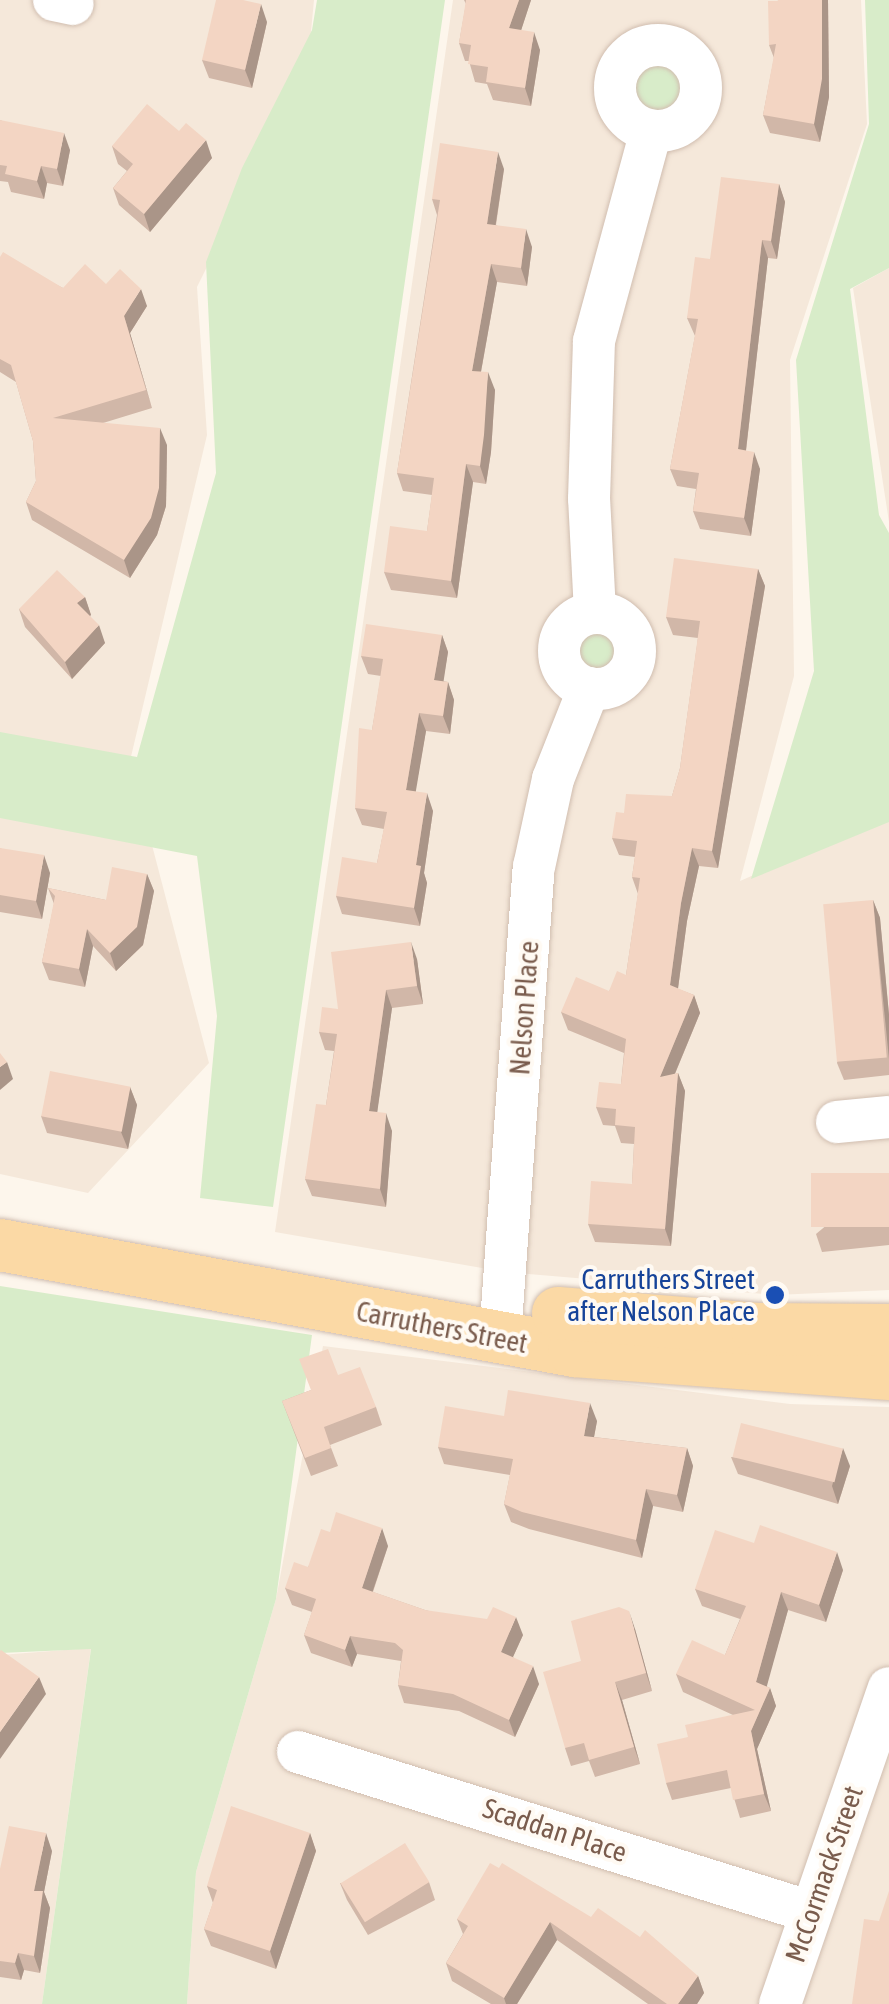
<!DOCTYPE html>
<html>
<head>
<meta charset="utf-8">
<style>
  body { margin:0 }
  #map { position:relative; width:889px; height:2004px; overflow:hidden; background:#fdf6ec; font-family:"Asap Condensed",sans-serif }
  div>[style] { position:absolute }
  .residential>* { inset:0; background:#f5e8da }
  .green>* { inset:0; background:#d8ecc9 }
  .round { border-radius:50% }
  .roads { filter:drop-shadow(0 0 2px #d1beb0) drop-shadow(0 0 2px #d1beb0) }
  .minor>* { height:42px; margin:-21px; padding:0 21px; transform-origin:21px; border-radius:21px; background:#fff }
  .minor>.ring { margin:-21px; padding:0; box-sizing:content-box; background:none; border:42px solid #fff; border-radius:50% }
  .major>* { height:52px; margin:-26px; padding:0 26px; transform-origin:26px; border-radius:26px; background:#fbd9a5 }
  .wall>* { inset:0; background:#d1b7a8 }
  .shaded-wall>* { inset:0; background:#aa9588 }
  .building>* { inset:0; background:#f3d5c3; transform-origin:0 0 }
  .dots>* { width:28px; height:28px; translate:-50% -50%; box-sizing:border-box; border:5px solid #fffaf3; border-radius:50% }
  span { translate:-50% -50%; white-space:nowrap; text-align:center; line-height:1.15; -webkit-text-stroke:8px #fffaf3; paint-order:stroke }
  .street-label { font-size:28px; color:#7a5c4d }
  .transit-label { font-size:28px; color:#164399 }
  .right { translate:-100% -50%; text-align:right }
</style>
</head>
<body>
<div id="map">
  <div class="residential">
    <i style="clip-path:polygon(0 0,314px 0,308px 63px,197px 287px,207px 435px,130px 761px,209px 1063px,88px 1193px,0 1174px)"></i>
    <i style="clip-path:polygon(453px 0,861px 0,867px 124px,790px 360px,794px 676px,740px 881px,889px 816px,889px 1290px,775px 1295px,505px 1272px,275px 1232px)"></i>
    <i style="clip-path:polygon(889px 268px,889px 522px,853px 288px)"></i>
    <i style="clip-path:polygon(323px 1346px,790px 1404px,889px 1407px,889px 2004px,187px 2004px,196px 1872px,276px 1599px)"></i>
    <i style="clip-path:polygon(91px 1648px,42px 2004px,0 2004px,0 1655px)"></i>
  </div>
  <div class="green">
    <i style="clip-path:polygon(317px 0,445px 0,273px 1207px,200px 1198px,217px 1016px,197px 856px,0 818px,0 732px,137px 757px,216px 473px,206px 262px,242px 168px,312px 30px)"></i>
    <i style="clip-path:polygon(865px 0,889px 0,889px 268px,850px 289px,879px 515px,889px 533px,889px 822px,751px 879px,814px 671px,796px 360px,869px 124px)"></i>
    <i class="round" style="left:630px;top:57px;width:54px;height:54px"></i>
    <i class="round" style="left:569px;top:624px;width:56px;height:56px"></i>
    <i style="clip-path:polygon(0 1286px,312px 1335px,276px 1599px,196px 1872px,187px 2004px,42px 2004px,91px 1649px,0 1653px)"></i>
  </div>
  <div class="roads">
    <div class="minor">
      <i style="left:54px;top:0;width:19px;rotate:12deg"></i>
      <i class="ring" style="left:615px;top:45px;width:44px;height:44px"></i>
      <i style="left:595px;top:612px;width:113px;rotate:-93deg"></i>
      <i style="left:589px;top:499px;width:158px;rotate:-88.2deg"></i>
      <i style="left:594px;top:341px;width:218px;rotate:-74.8deg"></i>
      <i class="ring" style="left:559px;top:613px;width:34px;height:34px"></i>
      <i style="left:837px;top:1122px;width:52px;rotate:-5.5deg"></i>
      <i style="left:500px;top:1337px;width:471px;rotate:-85.9deg"></i>
      <i style="left:534px;top:867px;width:90px;rotate:-77.8deg"></i>
      <i style="left:553px;top:779px;width:98px;rotate:-68.4deg"></i>
      <i style="left:298px;top:1752px;width:537px;rotate:17.32deg"></i>
      <i style="left:780px;top:2004px;width:334px;rotate:-71deg"></i>
    </div>
    <div class="major">
      <i style="left:0;top:1245px;width:584px;rotate:10.46deg"></i>
      <i style="left:574px;top:1351px;width:316px;rotate:4.2deg"></i>
      <i style="left:558px;top:1313px;width:200px;rotate:4.6deg"></i>
      <i style="left:757px;top:1329px;width:132px;rotate:0.4deg"></i>
    </div>
  </div>
  <div class="wall">
    <i style="clip-path:polygon(464px 0,531px 0,521px 30px,540px 50px,531px 106px,493px 100px,487px 84px,475px 82px,469px 61px,465px 61px,459px 43px,466px 4px)"></i>
    <i style="clip-path:polygon(778px 0,828px 0,829px 97px,820px 142px,770px 133px,763px 115px,774px 58px,769px 45px)"></i>
    <i style="clip-path:polygon(267px 22px,252px 88px,209px 78px,202px 60px)"></i>
    <i style="clip-path:polygon(0 120px,70px 150px,63px 186px,47px 183px,44px 199px,11px 192px,8px 182px,0 181px)"></i>
    <i style="clip-path:polygon(179px 131px,212px 158px,150px 232px,119px 205px,113px 188px,127px 171px,118px 164px,112px 146px)"></i>
    <i style="clip-path:polygon(504px 169px,496px 225px,532px 247px,527px 286px,497px 282px,481px 372px,495px 390px,491px 452px,486px 484px,473px 482px,457px 598px,391px 590px,384px 572px,427px 531px,432px 495px,403px 491px,397px 473px,437px 215px,432px 199px)"></i>
    <i style="clip-path:polygon(779px 184px,785px 202px,777px 259px,768px 258px,746px 451px,760px 469px,751px 536px,700px 529px,693px 511px,696px 489px,677px 486px,670px 469px,695px 336px,687px 318px,710px 259px)"></i>
    <i style="clip-path:polygon(0 257px,63px 288px,106px 284px,147px 306px,130px 333px,152px 408px,103px 423px,167px 445px,166px 506px,157px 535px,130px 578px,32px 520px,26px 502px,36px 481px,33px 441px,16px 382px,0 372px)"></i>
    <i style="clip-path:polygon(758px 569px,765px 586px,718px 868px,699px 866px,687px 921px,678px 989px,694px 995px,700px 1013px,675px 1074px,678px 1073px,685px 1091px,671px 1246px,595px 1242px,588px 1224px,632px 1184px,634px 1144px,621px 1143px,615px 1126px,603px 1125px,596px 1107px,621px 1084px,624px 1053px,568px 1030px,561px 1012px,609px 991px,626px 975px,638px 894px,632px 877px,635px 857px,619px 855px,612px 838px,624px 813px,672px 796px,680px 768px,698px 638px,673px 635px,666px 617px)"></i>
    <i style="clip-path:polygon(85px 597px,91px 615px,90px 616px,105px 643px,72px 679px,25px 627px,19px 609px)"></i>
    <i style="clip-path:polygon(442px 635px,448px 652px,443px 681px,448px 682px,454px 700px,450px 734px,426px 731px,415px 792px,433px 811px,424px 873px,427px 883px,420px 926px,342px 914px,336px 896px,377px 863px,384px 829px,362px 825px,355px 808px,372px 730px,381px 676px,368px 674px,361px 656px)"></i>
    <i style="clip-path:polygon(0 848px,50px 873px,42px 919px,0 912px)"></i>
    <i style="clip-path:polygon(147px 874px,154px 891px,143px 945px,116px 971px,93px 946px,85px 987px,49px 980px,42px 962px,54px 904px,48px 888px,106px 900px)"></i>
    <i style="clip-path:polygon(873px 900px,880px 918px,889px 1015px,889px 1075px,844px 1080px,837px 1063px)"></i>
    <i style="clip-path:polygon(417px 959px,423px 1004px,392px 1008px,377px 1112px,392px 1131px,386px 1207px,312px 1196px,305px 1179px,326px 1105px,334px 1051px,325px 1050px,319px 1032px,338px 1009px)"></i>
    <i style="clip-path:polygon(130px 1087px,137px 1105px,128px 1149px,47px 1133px,41px 1116px)"></i>
    <i style="clip-path:polygon(889px 1173px,889px 1245px,822px 1252px,816px 1234px)"></i>
    <i style="clip-path:polygon(338px 1375px,376px 1407px,382px 1425px,330px 1445px,338px 1466px,311px 1476px,282px 1401px,311px 1390px)"></i>
    <i style="clip-path:polygon(504px 1416px,597px 1421px,594px 1437px,687px 1448px,693px 1466px,683px 1512px,653px 1506px,642px 1558px,529px 1529px,511px 1522px,504px 1504px,510px 1475px,444px 1464px,438px 1447px)"></i>
    <i style="clip-path:polygon(731px 1457px,850px 1466px,838px 1504px,738px 1474px)"></i>
    <i style="clip-path:polygon(330px 1532px,388px 1546px,373px 1592px,425px 1610px,523px 1635px,513px 1657px,539px 1684px,515px 1737px,459px 1711px,404px 1703px,398px 1685px,401px 1661px,357px 1654px,352px 1667px,311px 1653px,304px 1635px,312px 1612px,292px 1605px,285px 1588px,308px 1567px)"></i>
    <i style="clip-path:polygon(843px 1570px,826px 1622px,788px 1610px,766px 1686px,770px 1688px,776px 1706px,757px 1749px,771px 1811px,740px 1818px,731px 1788px,672px 1800px,666px 1783px,688px 1737px,733px 1715px,683px 1692px,676px 1674px,725px 1655px,740px 1619px,702px 1606px,695px 1589px)"></i>
    <i style="clip-path:polygon(635px 1629px,652px 1691px,622px 1700px,640px 1764px,595px 1777px,589px 1761px,571px 1766px,565px 1748px,581px 1661px)"></i>
    <i style="clip-path:polygon(310px 1833px,316px 1851px,276px 1969px,211px 1946px,204px 1929px,213px 1903px,207px 1886px)"></i>
    <i style="clip-path:polygon(52px 1851px,44px 1892px,50px 1908px,40px 1973px,24px 1970px,21px 1980px,0 1977px,0 1869px)"></i>
    <i style="clip-path:polygon(429px 1882px,435px 1900px,368px 1935px,347px 1900px,340px 1883px)"></i>
    <i style="clip-path:polygon(591px 1917px,698px 1976px,704px 1993px,697px 2004px,648px 2004px,557px 1940px,517px 2004px,491px 2004px,452px 1981px,446px 1963px,463px 1934px,457px 1919px)"></i>
  </div>
  <div class="shaded-wall">
    <i style="clip-path:polygon(519px 0,531px 0,516px 46px,509px 28px)"></i>
    <i style="clip-path:polygon(822px 0,828px 0,829px 97px,820px 142px,814px 124px)"></i>
    <i style="clip-path:polygon(261px 4px,267px 22px,252px 88px,245px 70px)"></i>
    <i style="clip-path:polygon(534px 32px,540px 50px,531px 106px,525px 88px)"></i>
    <i style="clip-path:polygon(64px 133px,70px 150px,63px 186px,57px 169px)"></i>
    <i style="clip-path:polygon(206px 140px,212px 158px,150px 232px,144px 214px)"></i>
    <i style="clip-path:polygon(498px 152px,504px 169px,493px 242px,487px 224px)"></i>
    <i style="clip-path:polygon(41px 166px,47px 183px,44px 199px,37px 181px)"></i>
    <i style="clip-path:polygon(779px 184px,785px 202px,777px 259px,771px 241px)"></i>
    <i style="clip-path:polygon(526px 229px,532px 247px,527px 286px,521px 268px)"></i>
    <i style="clip-path:polygon(762px 240px,768px 258px,744px 467px,738px 449px)"></i>
    <i style="clip-path:polygon(491px 264px,497px 282px,478px 388px,472px 371px)"></i>
    <i style="clip-path:polygon(141px 289px,147px 306px,130px 333px,152px 408px,124px 316px)"></i>
    <i style="clip-path:polygon(488px 372px,495px 390px,491px 452px,486px 484px,480px 466px)"></i>
    <i style="clip-path:polygon(160px 428px,167px 445px,166px 506px,157px 535px,130px 578px,124px 560px)"></i>
    <i style="clip-path:polygon(754px 452px,760px 469px,751px 536px,744px 518px)"></i>
    <i style="clip-path:polygon(466px 464px,473px 482px,457px 598px,451px 581px)"></i>
    <i style="clip-path:polygon(758px 569px,765px 586px,718px 868px,712px 851px)"></i>
    <i style="clip-path:polygon(85px 597px,91px 615px,83px 621px,77px 603px)"></i>
    <i style="clip-path:polygon(99px 625px,105px 643px,72px 679px,65px 662px)"></i>
    <i style="clip-path:polygon(442px 635px,448px 652px,441px 698px,434px 680px)"></i>
    <i style="clip-path:polygon(448px 682px,454px 700px,450px 734px,443px 716px)"></i>
    <i style="clip-path:polygon(419px 713px,426px 731px,413px 808px,406px 790px)"></i>
    <i style="clip-path:polygon(427px 793px,433px 811px,424px 873px,427px 883px,420px 926px,414px 908px,416px 865px)"></i>
    <i style="clip-path:polygon(692px 848px,699px 866px,687px 921px,676px 1003px,670px 985px,681px 903px)"></i>
    <i style="clip-path:polygon(44px 855px,50px 873px,42px 919px,36px 901px)"></i>
    <i style="clip-path:polygon(147px 874px,154px 891px,143px 945px,116px 971px,110px 953px)"></i>
    <i style="clip-path:polygon(873px 900px,880px 918px,889px 1015px,889px 1059px)"></i>
    <i style="clip-path:polygon(87px 929px,93px 946px,85px 987px,79px 969px)"></i>
    <i style="clip-path:polygon(411px 942px,417px 959px,423px 1004px,417px 986px)"></i>
    <i style="clip-path:polygon(386px 990px,392px 1008px,375px 1128px,369px 1111px)"></i>
    <i style="clip-path:polygon(694px 995px,700px 1013px,666px 1095px,660px 1077px)"></i>
    <i style="clip-path:polygon(7px 1062px,13px 1079px,0 1090px,0 1067px)"></i>
    <i style="clip-path:polygon(678px 1073px,685px 1091px,671px 1246px,665px 1229px)"></i>
    <i style="clip-path:polygon(130px 1087px,137px 1105px,128px 1149px,121px 1132px)"></i>
    <i style="clip-path:polygon(386px 1113px,392px 1131px,386px 1207px,380px 1189px)"></i>
    <i style="clip-path:polygon(590px 1403px,597px 1421px,591px 1453px,584px 1436px)"></i>
    <i style="clip-path:polygon(687px 1448px,693px 1466px,683px 1512px,677px 1495px)"></i>
    <i style="clip-path:polygon(843px 1448px,850px 1466px,838px 1504px,832px 1486px)"></i>
    <i style="clip-path:polygon(646px 1489px,653px 1506px,642px 1558px,636px 1540px)"></i>
    <i style="clip-path:polygon(382px 1528px,388px 1546px,368px 1605px,362px 1588px)"></i>
    <i style="clip-path:polygon(837px 1552px,843px 1570px,826px 1622px,819px 1605px)"></i>
    <i style="clip-path:polygon(781px 1592px,788px 1610px,763px 1700px,756px 1682px)"></i>
    <i style="clip-path:polygon(629px 1611px,635px 1629px,652px 1691px,646px 1673px)"></i>
    <i style="clip-path:polygon(516px 1617px,523px 1635px,507px 1670px,501px 1652px)"></i>
    <i style="clip-path:polygon(350px 1636px,357px 1654px,352px 1667px,345px 1650px)"></i>
    <i style="clip-path:polygon(533px 1666px,539px 1684px,515px 1737px,509px 1720px)"></i>
    <i style="clip-path:polygon(39px 1677px,46px 1694px,0 1759px,0 1732px)"></i>
    <i style="clip-path:polygon(615px 1682px,622px 1700px,640px 1764px,634px 1747px)"></i>
    <i style="clip-path:polygon(770px 1688px,776px 1706px,757px 1749px,771px 1811px,764px 1794px,751px 1731px)"></i>
    <i style="clip-path:polygon(46px 1833px,52px 1851px,44px 1892px,50px 1908px,40px 1973px,34px 1956px,34px 1891px)"></i>
    <i style="clip-path:polygon(310px 1833px,316px 1851px,276px 1969px,270px 1951px)"></i>
    <i style="clip-path:polygon(550px 1922px,557px 1940px,517px 2004px,506px 2004px,504px 1998px)"></i>
    <i style="clip-path:polygon(18px 1953px,24px 1970px,21px 1980px,15px 1963px)"></i>
    <i style="clip-path:polygon(698px 1976px,704px 1993px,697px 2004px,678px 2004px)"></i>
  </div>
  <div class="building">
    <i style="clip-path:polygon(216px 0,243px 0,261px 4px,245px 70px,202px 60px)"></i>
    <i style="clip-path:polygon(466px 0,519px 0,509px 28px,534px 32px,525px 88px,486px 82px,488px 67px,468px 64px,471px 45px,459px 43px)"></i>
    <i style="clip-path:polygon(778px 0,822px 0,822px 79px,814px 124px,763px 115px,776px 44px,769px 45px,768px 1px,778px 1px)"></i>
    <i style="clip-path:polygon(147px 104px,179px 131px,186px 123px,206px 140px,144px 214px,113px 188px,133px 164px,112px 146px)"></i>
    <i style="clip-path:polygon(0 120px,64px 133px,57px 169px,41px 166px,37px 181px,5px 174px,7px 166px,0 165px)"></i>
    <i style="clip-path:polygon(440px 143px,498px 152px,487px 224px,526px 229px,521px 268px,491px 264px,472px 371px,488px 372px,484px 435px,480px 466px,466px 464px,451px 581px,384px 572px,390px 526px,427px 531px,434px 478px,397px 473px,440px 200px,432px 199px)"></i>
    <i style="clip-path:polygon(721px 177px,779px 184px,771px 241px,762px 240px,738px 449px,754px 452px,744px 518px,693px 511px,699px 473px,670px 469px,698px 319px,687px 318px,695px 257px,710px 259px)"></i>
    <i style="clip-path:polygon(3px 252px,63px 288px,85px 264px,106px 284px,120px 269px,141px 289px,124px 316px,146px 390px,53px 418px,160px 428px,159px 488px,151px 518px,124px 560px,26px 502px,36px 481px,33px 441px,11px 365px,0 359px,0 257px)"></i>
    <i style="clip-path:polygon(674px 558px,758px 569px,712px 851px,692px 848px,681px 903px,670px 985px,694px 995px,660px 1077px,678px 1073px,665px 1229px,588px 1224px,591px 1181px,632px 1184px,635px 1127px,615px 1125px,616px 1109px,596px 1107px,599px 1082px,621px 1084px,626px 1039px,561px 1012px,576px 977px,609px 991px,617px 971px,626px 975px,640px 878px,632px 877px,637px 841px,612px 838px,616px 812px,624px 813px,626px 794px,672px 796px,680px 768px,700px 621px,666px 617px)"></i>
    <i style="clip-path:polygon(57px 570px,85px 597px,77px 603px,99px 625px,65px 662px,19px 609px)"></i>
    <i style="clip-path:polygon(366px 624px,442px 635px,434px 680px,448px 682px,443px 716px,419px 713px,406px 790px,427px 793px,416px 865px,421px 866px,414px 908px,336px 896px,342px 857px,377px 863px,387px 812px,355px 808px,359px 728px,372px 730px,383px 659px,361px 656px)"></i>
    <i style="clip-path:polygon(0 848px,44px 855px,36px 901px,0 895px)"></i>
    <i style="clip-path:polygon(112px 867px,147px 874px,137px 927px,110px 953px,87px 929px,79px 969px,42px 962px,55px 896px,48px 888px,106px 900px)"></i>
    <i style="left:873px;top:900px;width:158px;height:50px;rotate:85deg"></i>
    <i style="clip-path:polygon(411px 942px,417px 986px,386px 990px,369px 1111px,386px 1113px,380px 1189px,305px 1179px,316px 1104px,326px 1105px,337px 1034px,319px 1032px,322px 1007px,338px 1009px,331px 952px)"></i>
    <i style="clip-path:polygon(0 1053px,7px 1062px,0 1067px)"></i>
    <i style="left:50px;top:1071px;width:82px;height:46px;rotate:11deg"></i>
    <i style="left:889px;top:1173px;width:54px;height:78px;rotate:90deg"></i>
    <i style="clip-path:polygon(328px 1349px,338px 1375px,360px 1367px,376px 1407px,324px 1427px,331px 1448px,305px 1458px,282px 1401px,311px 1390px,299px 1359px)"></i>
    <i style="clip-path:polygon(508px 1390px,590px 1403px,584px 1436px,687px 1448px,677px 1495px,646px 1489px,636px 1540px,522px 1512px,504px 1504px,513px 1459px,438px 1447px,445px 1406px,504px 1416px)"></i>
    <i style="left:741px;top:1423px;width:105px;height:35px;rotate:14deg"></i>
    <i style="clip-path:polygon(336px 1512px,382px 1528px,362px 1588px,425px 1610px,487px 1619px,493px 1607px,516px 1617px,501px 1652px,533px 1666px,509px 1720px,453px 1694px,398px 1685px,403px 1650px,395px 1643px,350px 1636px,345px 1650px,304px 1635px,316px 1599px,285px 1588px,294px 1562px,308px 1567px,321px 1529px,330px 1532px)"></i>
    <i style="clip-path:polygon(760px 1525px,837px 1552px,819px 1605px,781px 1592px,756px 1682px,770px 1688px,751px 1731px,764px 1794px,733px 1800px,727px 1770px,666px 1783px,657px 1744px,688px 1737px,685px 1725px,755px 1710px,676px 1674px,692px 1640px,725px 1655px,746px 1606px,695px 1589px,715px 1530px,754px 1543px)"></i>
    <i style="clip-path:polygon(619px 1607px,629px 1611px,646px 1673px,615px 1682px,634px 1747px,589px 1760px,584px 1743px,565px 1748px,543px 1672px,581px 1661px,571px 1621px)"></i>
    <i style="clip-path:polygon(1px 1650px,39px 1677px,0 1732px,0 1651px)"></i>
    <i style="clip-path:polygon(231px 1806px,310px 1833px,270px 1951px,204px 1929px,217px 1890px,207px 1886px)"></i>
    <i style="clip-path:polygon(9px 1826px,46px 1833px,34px 1891px,43px 1891px,34px 1956px,18px 1953px,15px 1963px,0 1961px,0 1869px)"></i>
    <i style="left:405px;top:1843px;width:46px;height:76px;rotate:58deg"></i>
    <i style="clip-path:polygon(490px 1863px,499px 1868px,502px 1863px,591px 1917px,598px 1908px,640px 1937px,645px 1930px,698px 1976px,678px 2004px,667px 2004px,550px 1922px,504px 1998px,446px 1963px,468px 1926px,457px 1919px)"></i>
    <i style="clip-path:polygon(889px 1891px,889px 2004px,852px 2004px,864px 1919px,879px 1921px)"></i>
  </div>
  <div class="dots">
    <i style="left:775px;top:1295px;background:#1a4fb4"></i>
  </div>
  <div class="street-label">
    <span style="left:524px;top:1008px;rotate:-86deg">Nelson Place</span>
    <span style="left:442px;top:1327px;rotate:11deg">Carruthers Street</span>
    <span style="left:555px;top:1830px;rotate:18deg">Scaddan Place</span>
    <span style="left:824px;top:1874px;rotate:-71deg">McCormack Street</span>
  </div>
  <div class="transit-label">
    <span class="right" style="left:755px;top:1295px">Carruthers Street<br>after Nelson Place</span>
  </div>
</div>
</body>
</html>
